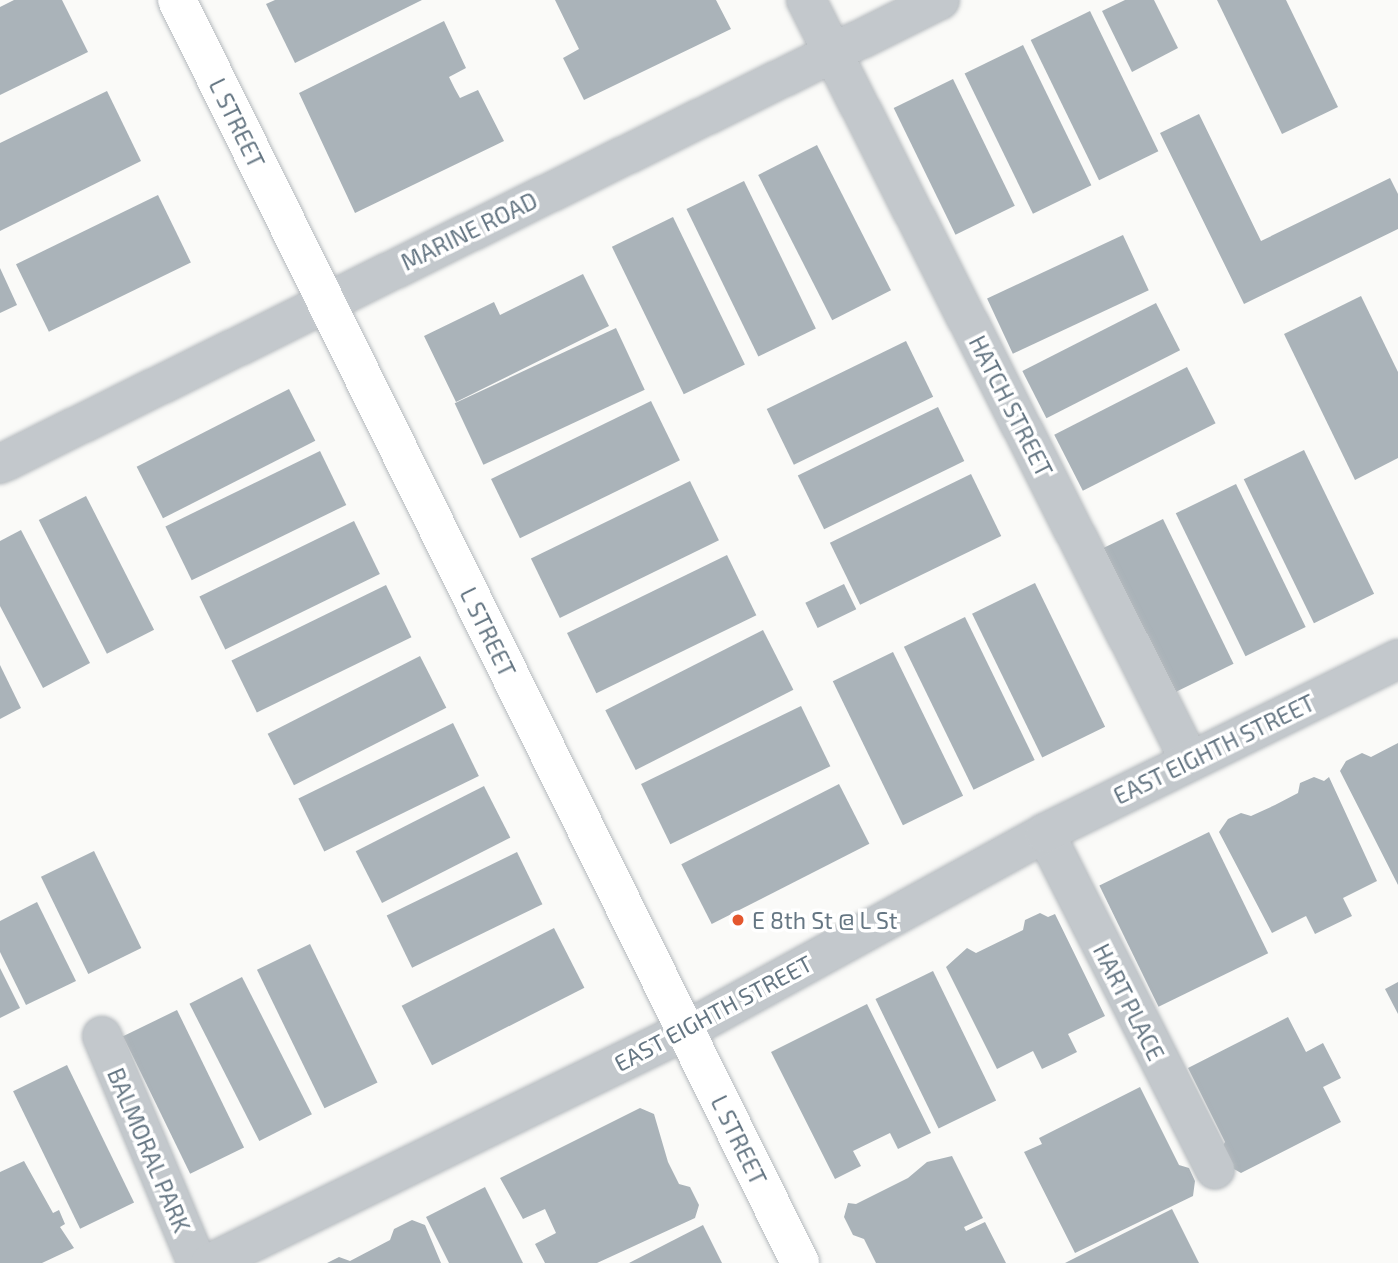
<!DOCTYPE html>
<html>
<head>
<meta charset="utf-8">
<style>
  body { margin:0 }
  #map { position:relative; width:1398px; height:1263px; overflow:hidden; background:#fafaf8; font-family:"Exo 2",sans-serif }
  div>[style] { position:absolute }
  .building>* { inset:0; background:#aab3b9; transform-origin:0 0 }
  .roads { filter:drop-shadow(0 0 2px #b5babe) drop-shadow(0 0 2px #b5babe) }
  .street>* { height:38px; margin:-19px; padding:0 19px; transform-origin:19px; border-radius:19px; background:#c3c8cc }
  .primary>* { height:38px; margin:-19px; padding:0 19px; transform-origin:19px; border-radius:19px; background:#fff }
  .dots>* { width:19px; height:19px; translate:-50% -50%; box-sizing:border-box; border:4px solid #fff; border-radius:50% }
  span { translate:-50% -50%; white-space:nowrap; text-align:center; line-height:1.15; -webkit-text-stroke:7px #fff; paint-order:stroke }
  .street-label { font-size:23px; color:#657683 }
  .poi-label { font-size:23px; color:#657683 }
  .left { translate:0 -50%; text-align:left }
</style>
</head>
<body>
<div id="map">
  <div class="building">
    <i style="clip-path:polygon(14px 0,62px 0,88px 52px,0 95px,0 7px)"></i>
    <i style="clip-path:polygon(275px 0,422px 0,295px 63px,266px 4px)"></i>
    <i style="clip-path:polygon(555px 0,716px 0,731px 29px,584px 100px,563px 58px,579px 49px)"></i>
    <i style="clip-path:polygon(1125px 0,1154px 0,1178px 48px,1132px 72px,1102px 11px)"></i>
    <i style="clip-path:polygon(1217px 0,1286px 0,1338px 107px,1282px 134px)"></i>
    <i style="left:1090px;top:11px;width:156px;height:66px;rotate:64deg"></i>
    <i style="clip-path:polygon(444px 21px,466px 68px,449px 77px,455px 89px,460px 98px,478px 90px,504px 141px,355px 213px,299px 93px)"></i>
    <i style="left:1023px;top:45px;width:156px;height:65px;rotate:64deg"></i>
    <i style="left:953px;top:79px;width:141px;height:66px;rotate:64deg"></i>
    <i style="clip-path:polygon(107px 91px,141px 161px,0 231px,0 143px)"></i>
    <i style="clip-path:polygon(1199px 114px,1261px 241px,1390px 178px,1398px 194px,1398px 229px,1244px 304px,1160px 133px)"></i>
    <i style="left:817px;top:145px;width:163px;height:66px;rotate:63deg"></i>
    <i style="left:744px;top:181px;width:164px;height:64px;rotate:64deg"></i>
    <i style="left:158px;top:195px;width:75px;height:158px;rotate:64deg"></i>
    <i style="left:673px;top:217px;width:164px;height:68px;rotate:64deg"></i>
    <i style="left:1123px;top:235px;width:61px;height:150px;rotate:65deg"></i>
    <i style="clip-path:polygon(0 268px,17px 305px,0 313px)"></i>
    <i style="clip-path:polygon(583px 274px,609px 326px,456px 402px,424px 336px,494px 302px,500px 315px)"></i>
    <i style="clip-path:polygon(1361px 296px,1398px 372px,1398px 458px,1355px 480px,1284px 334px)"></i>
    <i style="left:1156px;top:303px;width:53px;height:150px;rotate:63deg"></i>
    <i style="left:616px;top:328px;width:68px;height:178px;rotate:65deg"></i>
    <i style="left:906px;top:341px;width:62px;height:155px;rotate:64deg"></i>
    <i style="left:1187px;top:367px;width:63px;height:149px;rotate:63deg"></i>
    <i style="left:289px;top:389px;width:58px;height:171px;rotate:63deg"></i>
    <i style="left:651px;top:401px;width:66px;height:178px;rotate:64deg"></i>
    <i style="left:938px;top:407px;width:60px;height:156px;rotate:64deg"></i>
    <i style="left:1304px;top:450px;width:160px;height:67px;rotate:64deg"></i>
    <i style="left:320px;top:451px;width:60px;height:172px;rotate:64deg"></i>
    <i style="left:971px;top:474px;width:69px;height:157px;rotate:64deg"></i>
    <i style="left:690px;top:481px;width:66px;height:177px;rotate:64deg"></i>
    <i style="left:1236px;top:484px;width:159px;height:67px;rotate:64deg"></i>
    <i style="left:86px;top:496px;width:150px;height:53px;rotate:63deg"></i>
    <i style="left:1163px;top:519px;width:161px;height:68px;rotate:64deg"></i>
    <i style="left:354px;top:521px;width:59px;height:172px;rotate:64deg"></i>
    <i style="clip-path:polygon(21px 530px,90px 663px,43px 688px,0 606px,0 541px)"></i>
    <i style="left:727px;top:555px;width:67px;height:178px;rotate:64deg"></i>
    <i style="left:1035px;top:583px;width:160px;height:70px;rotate:64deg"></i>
    <i style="left:844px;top:584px;width:28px;height:43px;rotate:64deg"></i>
    <i style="left:386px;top:585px;width:58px;height:172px;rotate:64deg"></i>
    <i style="left:965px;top:617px;width:159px;height:68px;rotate:64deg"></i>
    <i style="left:763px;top:630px;width:67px;height:177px;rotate:63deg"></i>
    <i style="left:893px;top:652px;width:160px;height:67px;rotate:64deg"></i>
    <i style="left:420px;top:656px;width:58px;height:171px;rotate:63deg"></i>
    <i style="clip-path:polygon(0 665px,21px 708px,0 719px)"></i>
    <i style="left:801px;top:706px;width:67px;height:178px;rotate:64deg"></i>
    <i style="left:453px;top:723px;width:59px;height:172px;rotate:64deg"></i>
    <i style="clip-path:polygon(1398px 743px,1398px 885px,1340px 771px,1346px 761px,1362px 753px,1371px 757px)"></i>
    <i style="clip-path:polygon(1314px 777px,1324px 781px,1329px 777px,1377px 881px,1343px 898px,1352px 916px,1315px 934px,1306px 916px,1272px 933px,1219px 832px,1228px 819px,1241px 813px,1251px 816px,1275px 805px,1298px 793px,1300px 783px)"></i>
    <i style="left:839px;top:784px;width:67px;height:177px;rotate:63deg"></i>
    <i style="left:484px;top:786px;width:58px;height:144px;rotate:63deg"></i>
    <i style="left:1209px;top:832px;width:135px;height:122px;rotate:64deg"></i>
    <i style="left:94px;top:851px;width:108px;height:59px;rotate:64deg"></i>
    <i style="left:517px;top:852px;width:58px;height:145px;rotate:64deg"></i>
    <i style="clip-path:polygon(37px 902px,76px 981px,26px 1005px,0 952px,0 921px)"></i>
    <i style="clip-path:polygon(1040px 913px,1048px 917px,1055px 914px,1105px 1016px,1068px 1034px,1077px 1052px,1059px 1061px,1042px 1069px,1033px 1051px,997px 1069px,946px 967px,967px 948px,976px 953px,1023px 930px,1025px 920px)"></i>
    <i style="left:554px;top:928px;width:67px;height:171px;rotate:63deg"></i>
    <i style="left:310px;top:944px;width:154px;height:59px;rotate:64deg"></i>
    <i style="clip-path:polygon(0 968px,20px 1008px,0 1018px)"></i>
    <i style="left:933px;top:971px;width:144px;height:64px;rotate:64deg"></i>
    <i style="left:242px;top:977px;width:154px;height:59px;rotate:63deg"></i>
    <i style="clip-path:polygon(1398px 982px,1398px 1014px,1385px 989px)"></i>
    <i style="clip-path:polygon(867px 1004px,931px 1133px,898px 1149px,890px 1133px,853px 1151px,861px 1166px,835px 1179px,771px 1052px)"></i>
    <i style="left:177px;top:1010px;width:153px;height:60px;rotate:64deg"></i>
    <i style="clip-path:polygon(1288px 1017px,1306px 1052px,1323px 1043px,1341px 1078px,1323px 1087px,1341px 1122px,1241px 1173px,1227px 1165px,1220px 1151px,1225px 1142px,1188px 1068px)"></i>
    <i style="left:67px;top:1065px;width:153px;height:60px;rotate:64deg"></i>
    <i style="clip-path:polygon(1140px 1087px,1179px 1165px,1189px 1168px,1195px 1181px,1193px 1196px,1075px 1253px,1024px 1152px,1042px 1144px,1039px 1138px)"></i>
    <i style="clip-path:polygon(640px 1108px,654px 1114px,668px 1162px,679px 1184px,690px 1187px,699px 1205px,695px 1218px,597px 1263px,545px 1263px,535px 1244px,556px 1233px,545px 1209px,523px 1219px,500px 1178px)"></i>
    <i style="clip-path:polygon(952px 1156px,983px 1218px,964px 1227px,966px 1231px,985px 1222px,1006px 1263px,876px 1263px,864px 1239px,853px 1235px,844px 1217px,848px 1203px,856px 1204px,908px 1178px,927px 1162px)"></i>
    <i style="clip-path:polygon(24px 1161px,53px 1213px,59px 1210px,65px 1224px,60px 1227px,74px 1248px,42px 1263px,0 1263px,0 1172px)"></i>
    <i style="clip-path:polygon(485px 1187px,523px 1263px,449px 1263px,426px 1217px)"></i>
    <i style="clip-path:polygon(1172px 1209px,1199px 1263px,1065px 1263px)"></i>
    <i style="clip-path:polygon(412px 1220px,425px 1225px,441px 1263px,327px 1263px,339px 1257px,350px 1261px,390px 1240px,394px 1229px)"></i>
    <i style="clip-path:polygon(703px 1225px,722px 1263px,629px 1263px)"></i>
  </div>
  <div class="roads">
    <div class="street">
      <i style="left:806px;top:0;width:852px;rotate:63.22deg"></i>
      <i style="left:0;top:464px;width:1048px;rotate:-26.27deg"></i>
      <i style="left:1045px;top:833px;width:377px;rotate:63.2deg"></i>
      <i style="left:102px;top:1036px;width:246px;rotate:67.3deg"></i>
      <i style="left:210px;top:1263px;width:529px;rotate:-26.03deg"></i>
      <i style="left:685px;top:1031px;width:411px;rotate:-28.8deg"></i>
      <i style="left:1045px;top:833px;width:394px;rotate:-26.2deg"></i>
    </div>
    <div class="primary">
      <i style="left:177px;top:0;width:1408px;rotate:63.74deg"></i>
    </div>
  </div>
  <div class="dots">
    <i style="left:738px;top:920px;background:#e4572e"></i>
  </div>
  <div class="street-label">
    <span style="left:237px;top:123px;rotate:64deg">L STREET</span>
    <span style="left:469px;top:231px;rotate:-26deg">MARINE ROAD</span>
    <span style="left:1011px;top:406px;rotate:63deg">HATCH STREET</span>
    <span style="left:488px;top:632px;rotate:64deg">L STREET</span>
    <span style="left:1214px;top:749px;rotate:-26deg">EAST EIGHTH STREET</span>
    <span style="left:1129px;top:1002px;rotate:63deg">HART PLACE</span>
    <span style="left:713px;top:1013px;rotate:-28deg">EAST EIGHTH STREET</span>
    <span style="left:739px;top:1140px;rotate:64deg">L STREET</span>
    <span style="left:149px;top:1150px;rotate:67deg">BALMORAL PARK</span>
  </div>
  <div class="poi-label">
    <span class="left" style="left:752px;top:920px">E 8th St @ L St</span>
  </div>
</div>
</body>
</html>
